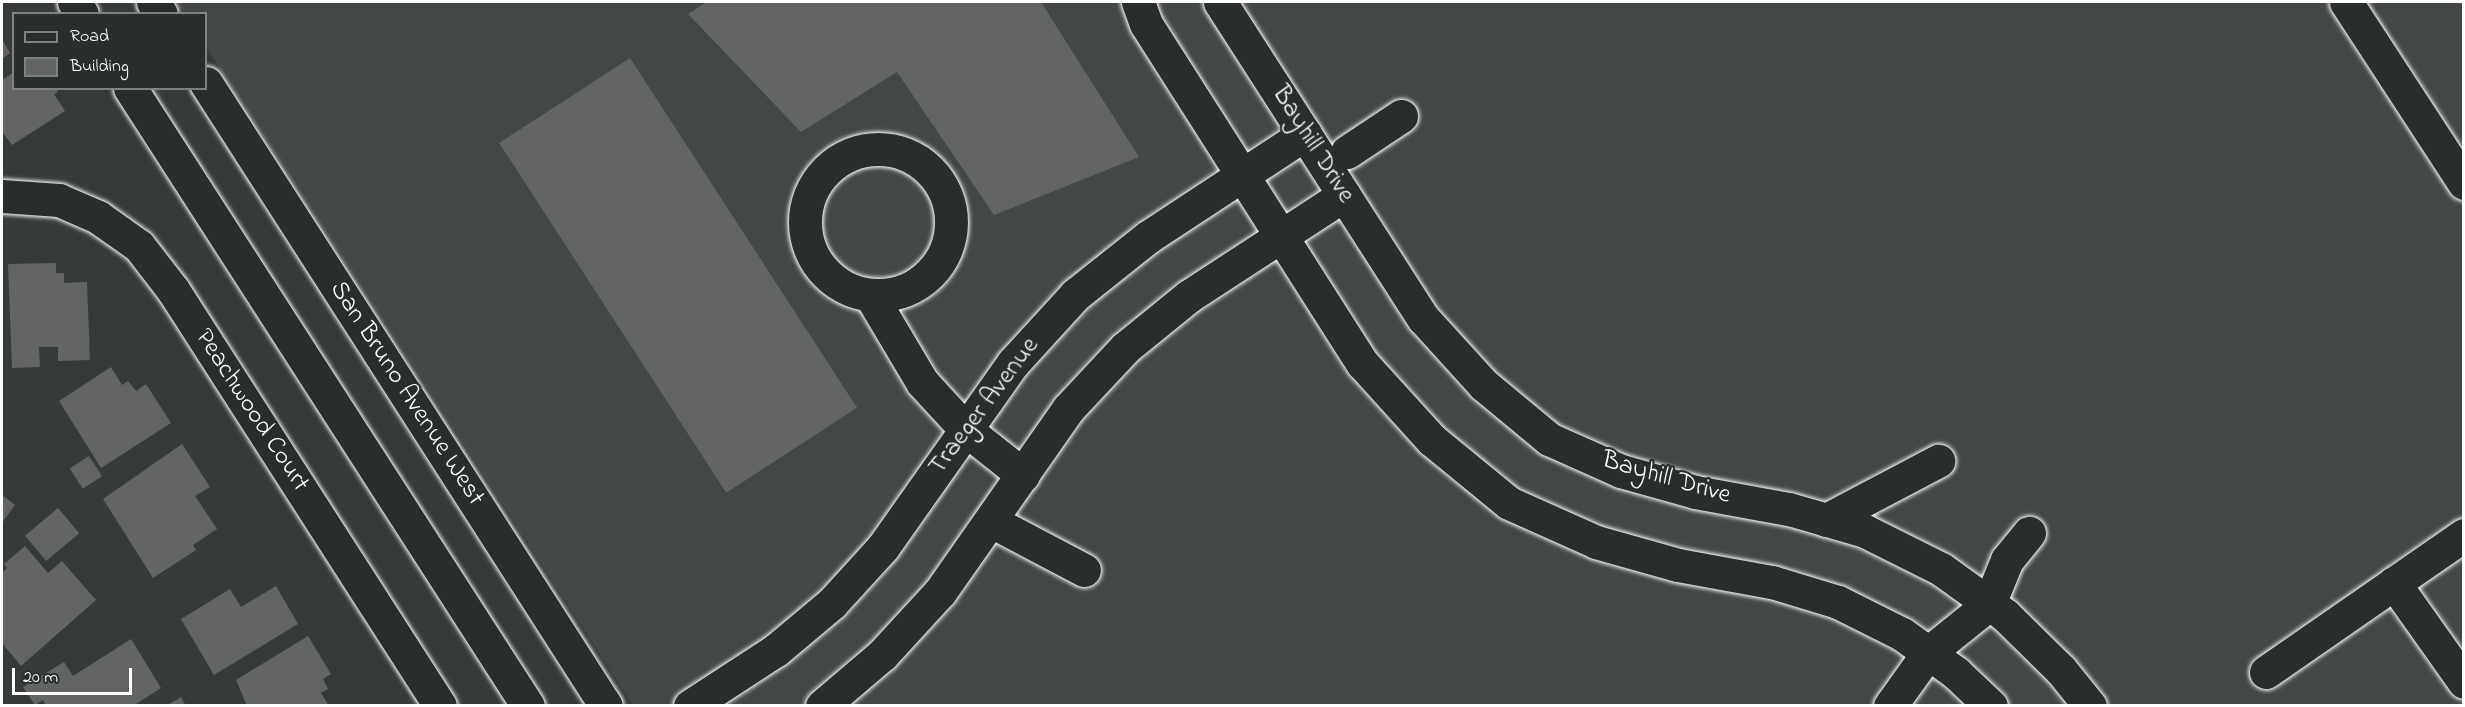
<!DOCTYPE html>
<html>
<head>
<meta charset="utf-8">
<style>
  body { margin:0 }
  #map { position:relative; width:2465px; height:707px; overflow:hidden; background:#373a3b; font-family:"Indie Flower",sans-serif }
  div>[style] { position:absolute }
  .built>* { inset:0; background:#444748 }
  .building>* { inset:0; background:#636465; transform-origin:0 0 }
  .roads { filter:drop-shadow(0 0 2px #fff) drop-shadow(0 0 2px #fff) }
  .minor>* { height:33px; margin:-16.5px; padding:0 16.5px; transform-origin:16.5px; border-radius:16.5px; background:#2a2d2e }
  .minor>.ring { margin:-16.5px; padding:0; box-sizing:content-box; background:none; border:33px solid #2a2d2e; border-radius:50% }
  .major>* { height:33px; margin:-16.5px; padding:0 16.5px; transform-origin:16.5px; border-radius:16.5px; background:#2a2d2e }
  span { translate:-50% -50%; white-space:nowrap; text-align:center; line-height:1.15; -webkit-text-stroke:4.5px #2a2d2e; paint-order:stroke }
  .street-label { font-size:26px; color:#fff }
  .frame { position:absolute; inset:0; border:3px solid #fff; pointer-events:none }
  .legend { position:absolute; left:12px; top:12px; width:195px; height:78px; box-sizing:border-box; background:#2a2d2e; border:2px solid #7f8182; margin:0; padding:8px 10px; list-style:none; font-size:18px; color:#fff }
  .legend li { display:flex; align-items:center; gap:12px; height:30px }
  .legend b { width:30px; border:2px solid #7f8182 }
  .scale { position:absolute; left:12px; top:668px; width:120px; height:27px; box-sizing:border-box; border:3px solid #fff; border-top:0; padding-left:8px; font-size:18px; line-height:21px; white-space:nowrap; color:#fff; -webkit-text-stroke:4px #2a2d2e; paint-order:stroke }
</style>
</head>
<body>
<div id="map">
  <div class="built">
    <i style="clip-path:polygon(176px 2px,2463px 2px,2463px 705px,633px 705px,206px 47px,206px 14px,184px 13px)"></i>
  </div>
  <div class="building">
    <i style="clip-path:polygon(707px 2px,1041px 2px,1139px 157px,994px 215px,897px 72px,801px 132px,688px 14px)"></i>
    <i style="clip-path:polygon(2px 39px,10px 53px,2px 59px)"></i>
    <i style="left:630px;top:58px;width:417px;height:156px;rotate:57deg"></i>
    <i style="clip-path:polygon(14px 72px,14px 88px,56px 88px,58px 92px,54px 94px,65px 111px,12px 145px,2px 132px,2px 80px)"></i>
    <i style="clip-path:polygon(56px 263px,56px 273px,64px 273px,64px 283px,87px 282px,90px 360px,58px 361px,58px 347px,39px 347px,40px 367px,12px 368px,8px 264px)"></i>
    <i style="clip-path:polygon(111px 367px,122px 385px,128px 381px,136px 391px,146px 384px,171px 423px,101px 468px,59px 401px)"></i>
    <i style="clip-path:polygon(182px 444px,210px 487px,195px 496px,217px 529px,193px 545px,196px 550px,153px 578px,103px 499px)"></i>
    <i style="left:89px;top:456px;width:24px;height:23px;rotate:57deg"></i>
    <i style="clip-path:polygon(2px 495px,15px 505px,2px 523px)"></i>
    <i style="left:58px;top:508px;width:33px;height:43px;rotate:50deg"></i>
    <i style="clip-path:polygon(25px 546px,48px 573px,62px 561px,96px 600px,21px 666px,2px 643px,2px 573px,7px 568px,4px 564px)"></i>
    <i style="clip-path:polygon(276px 586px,298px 624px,214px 675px,181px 619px,230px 589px,241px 607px)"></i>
    <i style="clip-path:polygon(308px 636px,331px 674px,323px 679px,328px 689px,321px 693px,329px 706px,247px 706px,236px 680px)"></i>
    <i style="clip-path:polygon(131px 639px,161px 688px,133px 706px,46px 706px,43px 700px,35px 705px,23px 687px,64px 662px,73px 676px)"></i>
    <i style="clip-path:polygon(181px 697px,186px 706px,166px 706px)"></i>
  </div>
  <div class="roads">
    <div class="minor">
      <i style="left:1138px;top:2px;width:23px;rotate:70deg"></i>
      <i style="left:1146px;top:24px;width:403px;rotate:57.5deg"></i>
      <i style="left:1363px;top:364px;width:103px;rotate:47.8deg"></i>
      <i style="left:1432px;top:440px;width:99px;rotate:39.3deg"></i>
      <i style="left:1509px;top:503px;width:95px;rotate:24.1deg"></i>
      <i style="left:1596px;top:542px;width:85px;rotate:15.7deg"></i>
      <i style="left:1678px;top:565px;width:96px;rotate:10.3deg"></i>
      <i style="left:1772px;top:582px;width:69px;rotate:16.9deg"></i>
      <i style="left:1838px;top:602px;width:72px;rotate:26.6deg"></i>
      <i style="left:1902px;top:634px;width:67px;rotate:35.8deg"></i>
      <i style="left:1956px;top:673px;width:48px;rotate:43.3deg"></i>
      <i style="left:1220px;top:2px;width:376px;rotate:57.3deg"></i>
      <i style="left:1423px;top:318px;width:91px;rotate:47.7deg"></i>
      <i style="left:1484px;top:385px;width:85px;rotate:39.7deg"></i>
      <i style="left:1549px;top:439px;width:79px;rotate:24deg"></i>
      <i style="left:1621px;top:471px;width:77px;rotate:15.8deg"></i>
      <i style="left:1695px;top:492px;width:96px;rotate:10.3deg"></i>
      <i style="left:1789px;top:509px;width:79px;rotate:16.1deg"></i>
      <i style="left:1865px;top:531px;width:85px;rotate:26.6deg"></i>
      <i style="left:1941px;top:569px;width:79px;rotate:35.7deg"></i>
      <i style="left:2005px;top:615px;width:78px;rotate:44.5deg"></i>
      <i style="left:2061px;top:670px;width:46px;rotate:51.1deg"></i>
      <i style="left:2346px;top:2px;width:216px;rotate:56.9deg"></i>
      <i class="ring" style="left:805px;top:149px;width:113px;height:113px"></i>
      <i style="left:1347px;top:152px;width:65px;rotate:-33.7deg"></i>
      <i style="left:2px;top:196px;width:57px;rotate:4deg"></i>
      <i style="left:59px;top:200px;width:43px;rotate:23.6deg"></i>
      <i style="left:98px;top:217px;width:50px;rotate:35.3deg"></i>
      <i style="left:139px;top:246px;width:56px;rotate:52.3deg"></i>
      <i style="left:173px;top:290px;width:494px;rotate:57.3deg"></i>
      <i style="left:871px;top:296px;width:100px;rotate:59.3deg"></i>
      <i style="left:922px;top:382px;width:64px;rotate:47.5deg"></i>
      <i style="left:965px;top:429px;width:74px;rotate:38.4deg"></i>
      <i style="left:1826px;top:520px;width:127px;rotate:-27.8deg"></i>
      <i style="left:991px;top:521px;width:105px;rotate:27.8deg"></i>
      <i style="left:2394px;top:583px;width:121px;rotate:54.7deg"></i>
      <i style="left:2266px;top:672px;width:241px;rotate:-34.7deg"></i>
      <i style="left:690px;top:706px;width:103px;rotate:-33.1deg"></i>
      <i style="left:776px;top:650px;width:73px;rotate:-40deg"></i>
      <i style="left:832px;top:603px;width:76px;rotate:-47.7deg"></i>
      <i style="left:883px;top:547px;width:225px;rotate:-54.8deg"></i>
      <i style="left:1013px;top:363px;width:92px;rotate:-47.6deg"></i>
      <i style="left:1075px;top:295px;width:93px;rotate:-38.5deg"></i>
      <i style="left:1148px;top:237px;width:188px;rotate:-33.3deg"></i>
      <i style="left:822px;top:706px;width:79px;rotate:-40.4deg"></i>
      <i style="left:882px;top:655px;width:86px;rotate:-47.4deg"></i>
      <i style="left:940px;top:592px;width:223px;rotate:-55deg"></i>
      <i style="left:1068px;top:409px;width:83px;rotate:-46.9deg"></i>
      <i style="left:1125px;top:348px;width:82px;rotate:-39.1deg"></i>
      <i style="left:1189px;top:296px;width:185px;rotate:-33.1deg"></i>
      <i style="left:1890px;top:706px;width:65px;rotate:-54.4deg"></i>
      <i style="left:1928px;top:653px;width:78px;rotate:-38.8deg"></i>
      <i style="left:1989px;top:604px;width:48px;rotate:-67.8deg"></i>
      <i style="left:2007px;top:560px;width:35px;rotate:-51deg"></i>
    </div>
    <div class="major">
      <i style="left:74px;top:2px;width:14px;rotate:56deg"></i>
      <i style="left:153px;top:2px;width:14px;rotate:56deg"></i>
      <i style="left:206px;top:83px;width:740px;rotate:57.3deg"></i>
      <i style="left:130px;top:88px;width:735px;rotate:57.22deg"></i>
    </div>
  </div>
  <div class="street-label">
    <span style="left:1312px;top:145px;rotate:58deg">Bayhill Drive</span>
    <span style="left:406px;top:394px;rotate:57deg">San Bruno Avenue West</span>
    <span style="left:985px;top:407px;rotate:-53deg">Traeger Avenue</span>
    <span style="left:251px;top:411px;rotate:57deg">Peachwood Court</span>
    <span style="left:1666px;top:479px;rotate:16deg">Bayhill Drive</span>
  </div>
  <div class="frame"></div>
  <ul class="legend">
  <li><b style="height:8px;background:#2a2d2e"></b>Road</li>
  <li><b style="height:16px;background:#636465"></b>Building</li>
  </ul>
  <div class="scale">20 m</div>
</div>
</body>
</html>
